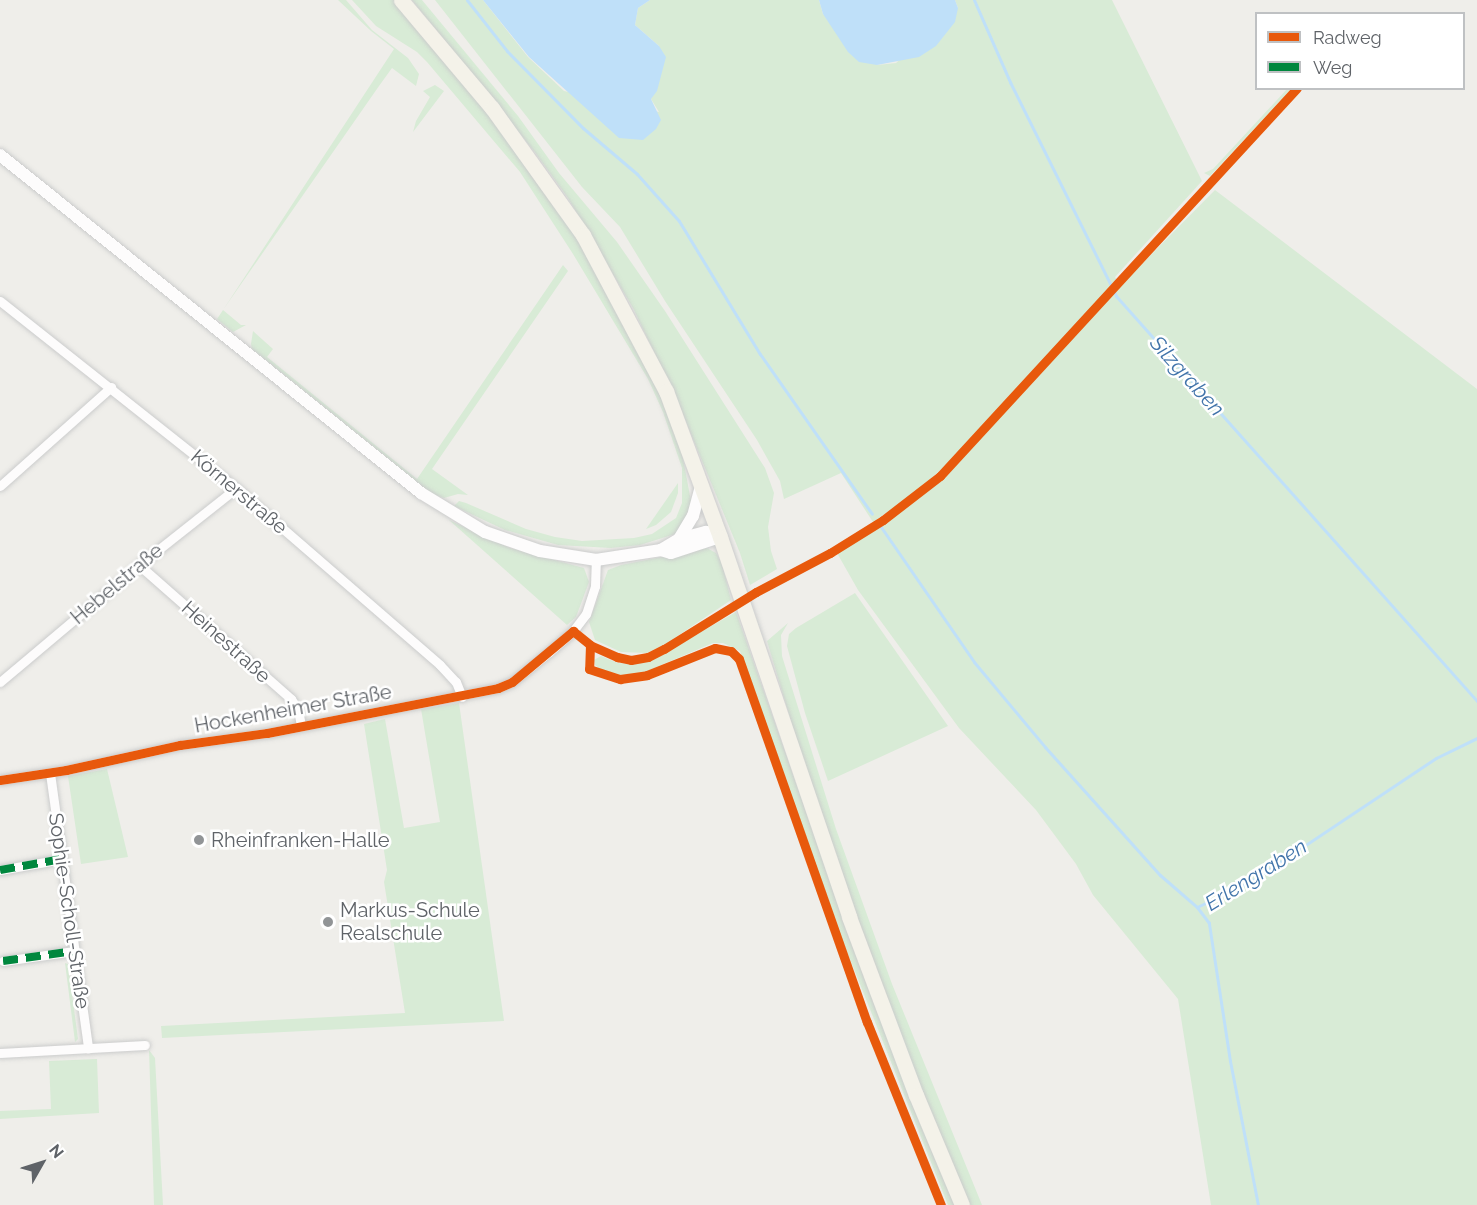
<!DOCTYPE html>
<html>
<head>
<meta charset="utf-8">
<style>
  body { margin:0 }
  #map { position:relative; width:1477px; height:1205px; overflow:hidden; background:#efeeea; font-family:Raleway,sans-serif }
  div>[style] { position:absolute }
  .green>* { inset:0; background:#d8ebd6 }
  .water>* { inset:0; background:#bfe0f9 }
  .stream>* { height:3px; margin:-1.5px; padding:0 1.5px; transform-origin:1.5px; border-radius:1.5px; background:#bfe0f9 }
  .roads { filter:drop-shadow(0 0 2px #cbcccc) drop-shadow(0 0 2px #cbcccc) }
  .minor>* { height:9px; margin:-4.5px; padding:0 4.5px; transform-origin:4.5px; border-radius:4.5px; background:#fdfcfc }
  .tertiary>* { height:12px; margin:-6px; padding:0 6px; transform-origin:6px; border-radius:6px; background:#fdfcfc }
  .primary>* { height:15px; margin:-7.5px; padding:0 7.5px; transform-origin:7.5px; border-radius:7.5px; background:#f4f2e9 }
  .quiet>* { height:8px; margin-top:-4px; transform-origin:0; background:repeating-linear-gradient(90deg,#00873e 0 15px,transparent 0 23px) }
  .cycleway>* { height:9px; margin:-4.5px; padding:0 4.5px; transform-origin:4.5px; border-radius:4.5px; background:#e8590c }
  .dots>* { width:16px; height:16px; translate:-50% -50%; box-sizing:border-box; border:3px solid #fff; border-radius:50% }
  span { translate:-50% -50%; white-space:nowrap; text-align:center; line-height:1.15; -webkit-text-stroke:5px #fff; paint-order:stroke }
  .street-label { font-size:20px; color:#5f6368 }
  .poi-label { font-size:20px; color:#5f6368 }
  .left { translate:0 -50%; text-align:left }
  .water-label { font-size:21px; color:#4174aa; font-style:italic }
  .legend { position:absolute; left:1255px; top:12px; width:210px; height:78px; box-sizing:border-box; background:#fff; border:2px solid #bfc1c3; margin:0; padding:8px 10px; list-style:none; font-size:18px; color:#5f6368 }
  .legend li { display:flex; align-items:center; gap:12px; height:30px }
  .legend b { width:30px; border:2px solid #bfc1c3 }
  .north { position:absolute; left:12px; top:1133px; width:60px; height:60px; -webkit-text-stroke:4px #fff; paint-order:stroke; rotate:51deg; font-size:16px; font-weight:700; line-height:24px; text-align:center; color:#5f6368 }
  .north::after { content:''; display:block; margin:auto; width:21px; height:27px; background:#5f6368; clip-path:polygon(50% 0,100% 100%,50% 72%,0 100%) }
</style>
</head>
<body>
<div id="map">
  <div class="green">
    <i style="clip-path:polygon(338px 0,346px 0,372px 30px,408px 58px,419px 74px,416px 86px,392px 68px,379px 86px,223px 310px,241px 325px,246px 325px,233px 332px,217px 319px,223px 310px,394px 49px,371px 31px)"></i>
    <i style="clip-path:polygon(352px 0,396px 0,494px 118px,578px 238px,665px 404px,681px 448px,691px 501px,690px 511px,681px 529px,675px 534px,640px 545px,611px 548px,558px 545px,505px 530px,454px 506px,459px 501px,466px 503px,526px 529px,555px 537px,582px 541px,634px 538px,652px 534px,676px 518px,682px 503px,682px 468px,663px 412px,648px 379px,573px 254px,520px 172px,427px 62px,417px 52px,376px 26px)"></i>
    <i style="clip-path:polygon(412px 0,422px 0,518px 116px,559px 173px,617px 242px,665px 311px,765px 468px,774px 493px,768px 527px,771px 551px,777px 569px,750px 585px,740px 553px,677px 400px,633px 308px,600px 252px,568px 198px,534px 151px)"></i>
    <i style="clip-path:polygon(435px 0,483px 0,528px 57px,564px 91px,659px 112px,651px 99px,659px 46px,635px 25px,638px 8px,650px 0,819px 0,823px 14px,877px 65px,896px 63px,958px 8px,955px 0,1112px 0,1202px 181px,1115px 277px,1118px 282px,943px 468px,912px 495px,873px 522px,841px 473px,784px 499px,780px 481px,757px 440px,665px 301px,620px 227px,582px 187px)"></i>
    <i style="clip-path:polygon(435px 85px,444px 91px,413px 132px,416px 121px,430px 97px,423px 91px)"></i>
    <i style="clip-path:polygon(1288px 88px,1291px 89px,1210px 176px,1204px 173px,1213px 169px)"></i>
    <i style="clip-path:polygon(1215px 190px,1477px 389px,1477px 1205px,1211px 1205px,1178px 999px,1093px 895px,1076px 864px,1036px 810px,959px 728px,858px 590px,837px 553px,880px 527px,953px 468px,1133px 273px)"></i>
    <i style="clip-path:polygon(563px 265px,568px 271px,432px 469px,468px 495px,458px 494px,444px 498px,432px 494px,252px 349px,251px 344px,253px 331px,273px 349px,267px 357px,417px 479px)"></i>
    <i style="clip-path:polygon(678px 483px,678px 493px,671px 512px,656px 525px,646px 529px)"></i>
    <i style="clip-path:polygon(449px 520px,510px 548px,584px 568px,589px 582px,576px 617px,567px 625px)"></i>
    <i style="clip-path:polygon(707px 548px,716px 553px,722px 564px,731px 600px,667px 643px,647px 653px,621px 652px,595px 640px,589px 622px,608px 570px,621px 565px)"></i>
    <i style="clip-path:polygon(855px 593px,948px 726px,828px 781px,805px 713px,787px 646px,789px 634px,796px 628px)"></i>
    <i style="clip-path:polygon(736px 612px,811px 826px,957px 1205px,948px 1205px,844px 944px,740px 651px,723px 643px,713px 643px,640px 674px,620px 676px,605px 673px,595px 665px,594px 660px,601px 656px,618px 663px,636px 664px,652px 660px)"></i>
    <i style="clip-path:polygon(788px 623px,781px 635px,782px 656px,836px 829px,892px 984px,982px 1205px,969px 1205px,915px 1073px,887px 1002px,810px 785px,767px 641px)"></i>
    <i style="clip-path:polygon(459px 703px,504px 1021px,162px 1038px,161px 1026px,405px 1013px,384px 882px,387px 870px,364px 724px,385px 719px,404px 828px,440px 822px,421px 709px)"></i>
    <i style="clip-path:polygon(107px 769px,128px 857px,81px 864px,68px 776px)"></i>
    <i style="clip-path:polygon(65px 963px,68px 964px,78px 1039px,75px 1042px)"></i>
    <i style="clip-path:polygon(149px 1050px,155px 1058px,163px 1205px,154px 1205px)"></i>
    <i style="clip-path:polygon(97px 1059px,99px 1113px,0 1119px,0 1111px,51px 1109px,49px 1061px)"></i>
  </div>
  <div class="water">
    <i style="clip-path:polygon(483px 0,650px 0,638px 8px,635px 25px,659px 46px,666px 57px,657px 91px,651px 99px,661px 120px,656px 129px,643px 140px,619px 138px,529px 57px)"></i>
    <i style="clip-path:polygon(819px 0,955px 0,958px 8px,955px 22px,936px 46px,919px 57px,877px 65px,859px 62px,848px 52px,823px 14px)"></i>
  </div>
  <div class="stream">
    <i style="left:467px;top:0;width:65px;rotate:51.9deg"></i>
    <i style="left:507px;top:51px;width:108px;rotate:45.4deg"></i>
    <i style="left:583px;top:128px;width:71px;rotate:40.4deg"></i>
    <i style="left:637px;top:174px;width:63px;rotate:48.2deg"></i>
    <i style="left:679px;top:221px;width:156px;rotate:58.7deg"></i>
    <i style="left:760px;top:354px;width:195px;rotate:55deg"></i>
    <i style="left:974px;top:0;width:90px;rotate:66.3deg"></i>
    <i style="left:1010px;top:82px;width:239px;rotate:63.6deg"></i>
    <i style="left:1116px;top:296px;width:543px;rotate:48.29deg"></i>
    <i style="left:881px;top:527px;width:164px;rotate:55.4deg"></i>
    <i style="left:974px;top:662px;width:111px;rotate:50.1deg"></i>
    <i style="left:1045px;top:747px;width:172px;rotate:48.1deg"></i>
    <i style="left:1160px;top:875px;width:49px;rotate:40.9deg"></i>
    <i style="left:1258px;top:1205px;width:147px;rotate:-101deg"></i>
    <i style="left:1230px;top:1061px;width:140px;rotate:-98.7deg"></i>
    <i style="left:1209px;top:923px;width:20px;rotate:-127deg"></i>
    <i style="left:1197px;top:907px;width:59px;rotate:-25.3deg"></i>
    <i style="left:1250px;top:882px;width:224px;rotate:-33.7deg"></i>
    <i style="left:1436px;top:758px;width:46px;rotate:-26deg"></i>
  </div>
  <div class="roads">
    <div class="minor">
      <i style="left:0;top:301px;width:301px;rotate:38.4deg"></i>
      <i style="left:236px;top:488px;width:270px;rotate:40.9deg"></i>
      <i style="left:440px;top:665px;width:23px;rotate:47deg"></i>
      <i style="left:456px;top:682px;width:16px;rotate:68deg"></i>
      <i style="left:0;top:486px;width:149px;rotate:-41.7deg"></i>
      <i style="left:139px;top:565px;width:203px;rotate:41.4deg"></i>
      <i style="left:291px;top:699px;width:13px;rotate:58deg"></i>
      <i style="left:298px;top:710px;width:15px;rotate:79deg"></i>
      <i style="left:0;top:682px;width:182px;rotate:-40.1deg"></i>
      <i style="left:139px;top:565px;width:124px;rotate:-38.4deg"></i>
      <i style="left:50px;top:773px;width:278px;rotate:82.1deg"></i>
      <i style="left:0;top:780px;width:67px;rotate:-8.6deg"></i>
      <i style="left:66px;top:770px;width:117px;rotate:-12.4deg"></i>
      <i style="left:180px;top:745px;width:88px;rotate:-7.9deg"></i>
      <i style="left:267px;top:733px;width:235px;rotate:-11deg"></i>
      <i style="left:498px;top:688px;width:15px;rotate:-23deg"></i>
      <i style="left:512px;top:682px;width:48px;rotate:-39deg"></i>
      <i style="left:549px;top:652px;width:32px;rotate:-41deg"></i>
      <i style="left:573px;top:631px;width:21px;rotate:-53deg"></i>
      <i style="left:586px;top:614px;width:29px;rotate:-72deg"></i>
      <i style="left:595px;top:586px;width:26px;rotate:-88deg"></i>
      <i style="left:0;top:870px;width:63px;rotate:-10.1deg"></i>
      <i style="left:3px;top:961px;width:72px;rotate:-8deg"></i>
      <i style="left:0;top:1053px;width:145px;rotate:-3.2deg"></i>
    </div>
    <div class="tertiary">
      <i style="left:0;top:155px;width:540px;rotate:38.76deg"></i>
      <i style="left:421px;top:493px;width:75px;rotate:31.4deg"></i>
      <i style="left:485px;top:532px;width:58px;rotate:19.1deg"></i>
      <i style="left:540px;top:551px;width:57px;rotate:9.1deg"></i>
      <i style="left:596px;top:560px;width:66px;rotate:-8.7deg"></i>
      <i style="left:661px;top:550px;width:21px;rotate:-31deg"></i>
      <i style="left:679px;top:539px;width:28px;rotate:-15deg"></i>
      <i style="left:706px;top:532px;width:15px;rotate:20deg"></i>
      <i style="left:679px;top:539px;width:27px;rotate:-59deg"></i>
      <i style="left:693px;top:516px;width:31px;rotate:-75deg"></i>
      <i style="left:661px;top:550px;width:10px;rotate:17deg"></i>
      <i style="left:671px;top:553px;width:52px;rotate:-18.1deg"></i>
    </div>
    <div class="primary">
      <i style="left:401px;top:0;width:141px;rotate:49.9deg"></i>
      <i style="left:492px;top:108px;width:156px;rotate:54.4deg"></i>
      <i style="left:583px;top:235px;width:177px;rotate:62deg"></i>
      <i style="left:666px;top:391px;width:156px;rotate:69.7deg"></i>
      <i style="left:720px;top:537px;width:401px;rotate:71.2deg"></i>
      <i style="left:849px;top:917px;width:190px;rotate:69.4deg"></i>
      <i style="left:916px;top:1095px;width:119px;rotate:67.3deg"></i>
    </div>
  </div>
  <div class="quiet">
    <i style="left:0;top:870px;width:63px;rotate:-10.1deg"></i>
    <i style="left:3px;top:961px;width:72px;rotate:-8deg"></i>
  </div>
  <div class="cycleway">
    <i style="left:590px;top:645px;width:24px;rotate:92deg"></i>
    <i style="left:589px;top:669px;width:33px;rotate:18deg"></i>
    <i style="left:620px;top:679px;width:27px;rotate:-8deg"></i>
    <i style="left:647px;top:675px;width:73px;rotate:-21.7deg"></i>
    <i style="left:715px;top:648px;width:16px;rotate:11deg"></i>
    <i style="left:731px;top:651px;width:11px;rotate:45deg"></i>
    <i style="left:739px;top:659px;width:385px;rotate:70.6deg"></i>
    <i style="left:867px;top:1022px;width:197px;rotate:68deg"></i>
    <i style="left:0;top:780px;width:67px;rotate:-8.6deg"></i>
    <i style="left:66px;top:770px;width:117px;rotate:-12.4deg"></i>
    <i style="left:180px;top:745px;width:88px;rotate:-7.9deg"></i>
    <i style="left:267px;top:733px;width:235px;rotate:-11deg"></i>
    <i style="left:498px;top:688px;width:15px;rotate:-23deg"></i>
    <i style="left:512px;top:682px;width:80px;rotate:-39.9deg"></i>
    <i style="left:573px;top:631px;width:22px;rotate:39deg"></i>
    <i style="left:590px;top:645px;width:30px;rotate:24deg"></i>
    <i style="left:617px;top:657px;width:14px;rotate:12deg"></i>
    <i style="left:631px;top:660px;width:17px;rotate:-10deg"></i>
    <i style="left:648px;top:657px;width:18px;rotate:-27deg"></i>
    <i style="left:664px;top:649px;width:108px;rotate:-31.8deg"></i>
    <i style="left:756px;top:592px;width:84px;rotate:-27.8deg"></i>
    <i style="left:830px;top:553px;width:62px;rotate:-31.9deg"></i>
    <i style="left:883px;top:520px;width:72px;rotate:-37.7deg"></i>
    <i style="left:940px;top:476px;width:527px;rotate:-47.38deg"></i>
  </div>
  <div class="dots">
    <i style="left:199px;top:840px;background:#919496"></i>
    <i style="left:328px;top:922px;background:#919496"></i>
  </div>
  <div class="street-label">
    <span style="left:239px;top:492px;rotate:40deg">Körnerstraße</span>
    <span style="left:117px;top:584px;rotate:-40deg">Hebelstraße</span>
    <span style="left:226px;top:642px;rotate:42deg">Heinestraße</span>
    <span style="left:293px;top:709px;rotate:-10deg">Hockenheimer Straße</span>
    <span style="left:69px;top:911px;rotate:82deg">Sophie-Scholl-Straße</span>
  </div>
  <div class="poi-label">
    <span class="left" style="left:211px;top:840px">Rheinfranken-Halle</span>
    <span class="left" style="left:340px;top:922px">Markus-Schule<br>Realschule</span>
  </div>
  <div class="water-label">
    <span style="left:1187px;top:376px;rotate:48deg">Silzgraben</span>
    <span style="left:1256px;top:875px;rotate:-32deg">Erlengraben</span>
  </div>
  <ul class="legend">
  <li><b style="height:8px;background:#e8590c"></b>Radweg</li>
  <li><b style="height:8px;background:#00873e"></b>Weg</li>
  </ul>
  <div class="north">N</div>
</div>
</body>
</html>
